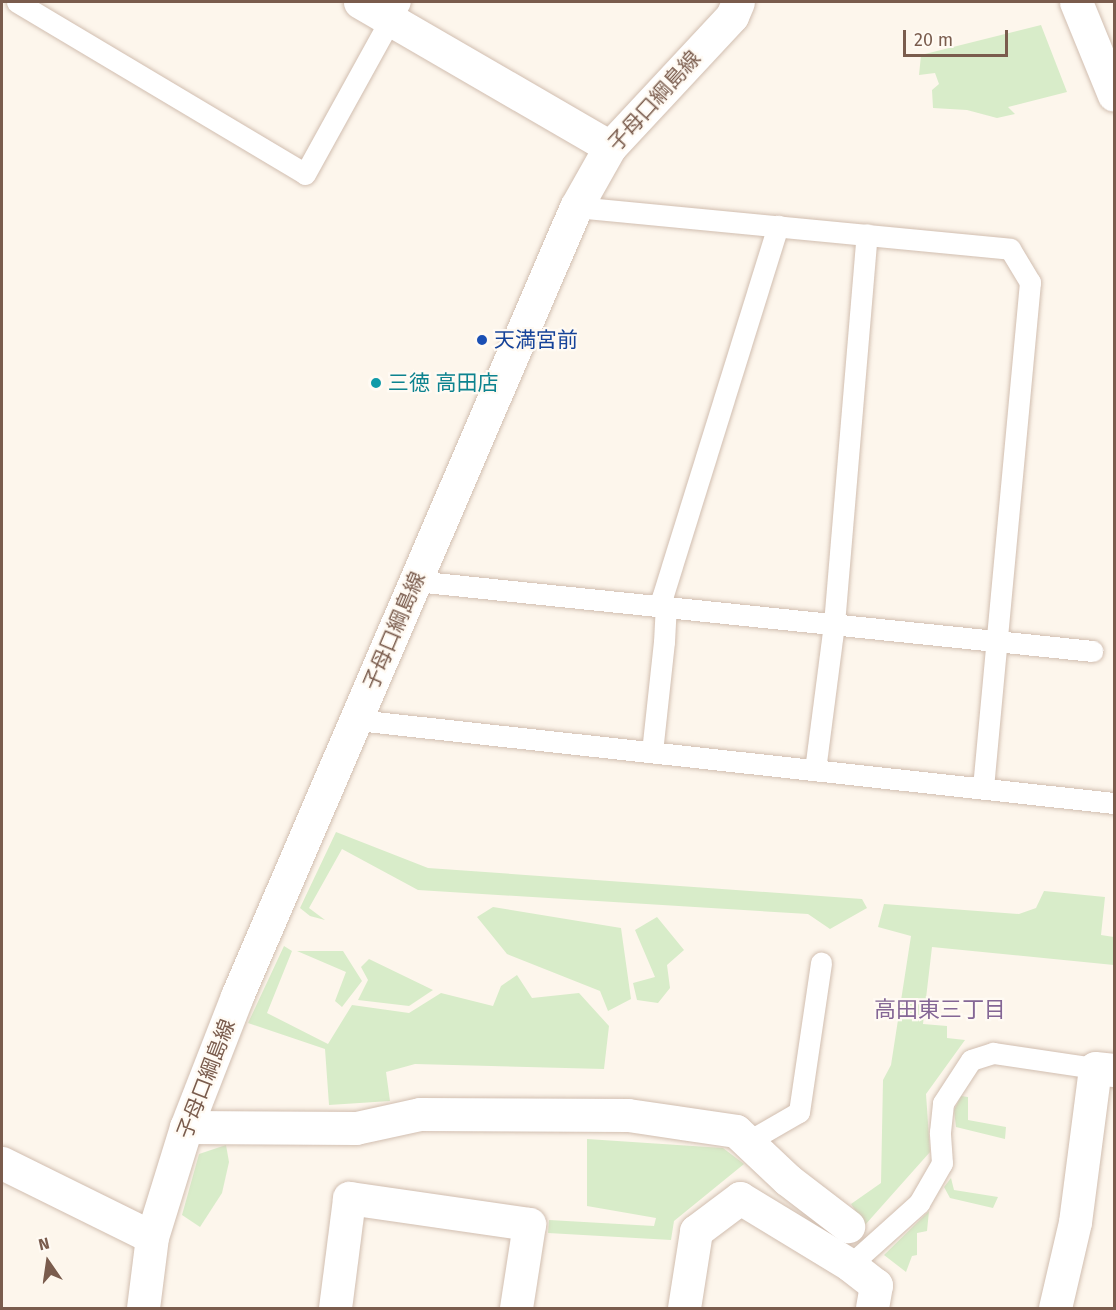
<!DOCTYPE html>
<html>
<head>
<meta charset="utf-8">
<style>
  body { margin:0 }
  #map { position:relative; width:1116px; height:1310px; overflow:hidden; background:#fdf6ec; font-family:"Fira Sans","Noto Sans JP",sans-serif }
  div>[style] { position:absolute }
  .green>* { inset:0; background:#d8ecc9 }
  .roads { filter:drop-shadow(0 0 2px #d1beb0) drop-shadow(0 0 2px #d1beb0) }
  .service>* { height:21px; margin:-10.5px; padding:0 10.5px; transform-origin:10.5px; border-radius:10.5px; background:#fff }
  .minor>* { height:33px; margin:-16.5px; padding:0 16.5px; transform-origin:16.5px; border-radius:16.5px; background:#fff }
  .tertiary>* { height:33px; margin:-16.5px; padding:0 16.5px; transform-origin:16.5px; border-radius:16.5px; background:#fff }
  .secondary>* { height:33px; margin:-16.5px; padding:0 16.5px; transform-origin:16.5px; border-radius:16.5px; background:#fff }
  .dots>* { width:16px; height:16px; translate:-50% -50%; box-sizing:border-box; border:3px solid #fffaf3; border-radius:50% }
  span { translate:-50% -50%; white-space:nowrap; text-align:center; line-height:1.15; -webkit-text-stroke:4.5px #fffaf3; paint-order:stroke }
  .street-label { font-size:21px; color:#7a5c4d }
  .transit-label { font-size:21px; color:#164399 }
  .left { translate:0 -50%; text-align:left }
  .culture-label { font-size:21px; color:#0d838f }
  .neighbourhood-label { font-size:22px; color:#846695 }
  .frame { position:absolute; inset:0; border:3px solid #7a5c4d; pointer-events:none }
  .north { position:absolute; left:18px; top:1232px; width:60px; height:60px; -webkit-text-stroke:4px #fffaf3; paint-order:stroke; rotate:347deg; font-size:16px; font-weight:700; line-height:24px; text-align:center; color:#7a5c4d }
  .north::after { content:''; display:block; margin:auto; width:21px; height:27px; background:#7a5c4d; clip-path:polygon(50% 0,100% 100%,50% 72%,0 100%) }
  .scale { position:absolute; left:903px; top:30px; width:105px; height:27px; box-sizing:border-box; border:3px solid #7a5c4d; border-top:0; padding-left:8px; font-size:18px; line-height:21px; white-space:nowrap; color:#7a5c4d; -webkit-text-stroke:4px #fffaf3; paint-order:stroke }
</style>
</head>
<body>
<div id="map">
  <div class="green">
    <i style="clip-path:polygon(1041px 25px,1067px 92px,1008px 107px,1015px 114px,997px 118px,967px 110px,933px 108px,932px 90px,939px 84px,935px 73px,919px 75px,921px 55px)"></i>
    <i style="clip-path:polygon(336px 832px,428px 868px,862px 899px,867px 908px,830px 929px,808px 914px,418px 890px,342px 849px,309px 908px,325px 920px,310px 916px,300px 908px)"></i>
    <i style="clip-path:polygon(1044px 891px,1105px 897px,1101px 935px,1114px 937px,1114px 965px,932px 947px,923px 1024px,947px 1026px,947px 1038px,965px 1040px,926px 1094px,930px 1152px,865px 1225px,851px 1204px,881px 1183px,883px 1080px,891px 1065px,911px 936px,878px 927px,884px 904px,1019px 914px,1036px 908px)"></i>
    <i style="clip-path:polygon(493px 907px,621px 928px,631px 999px,608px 1011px,600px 991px,507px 954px,477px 917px)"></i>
    <i style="clip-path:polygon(657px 917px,684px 950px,667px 965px,670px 988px,658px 1003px,637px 1000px,633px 983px,655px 977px,635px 930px)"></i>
    <i style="clip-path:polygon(284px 946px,292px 951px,267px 1013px,328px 1044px,352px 1005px,409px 1013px,441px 993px,493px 1006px,501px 986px,517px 975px,532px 998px,579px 993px,609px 1026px,604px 1069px,415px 1064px,386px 1072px,390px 1101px,329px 1105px,325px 1049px,248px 1023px)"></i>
    <i style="clip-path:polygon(297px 951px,343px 951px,362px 981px,342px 1007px,335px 1001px,346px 972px)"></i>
    <i style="clip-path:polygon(369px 959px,433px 990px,409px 1006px,358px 1000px,368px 980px,361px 967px)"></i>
    <i style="clip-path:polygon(961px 1096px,968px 1097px,968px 1120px,1006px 1127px,1005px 1139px,956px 1127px,954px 1110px)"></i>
    <i style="clip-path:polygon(587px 1139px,723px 1148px,744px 1164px,674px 1221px,671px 1240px,548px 1233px,549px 1220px,654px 1226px,656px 1218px,587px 1206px)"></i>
    <i style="clip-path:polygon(226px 1145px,229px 1162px,222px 1193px,200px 1227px,182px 1215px,199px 1154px)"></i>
    <i style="clip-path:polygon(951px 1178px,954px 1190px,998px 1197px,993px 1208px,950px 1198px,944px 1187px)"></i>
    <i style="clip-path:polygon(929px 1211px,927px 1231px,917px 1233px,917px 1255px,912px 1256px,906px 1272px,884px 1255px)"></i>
  </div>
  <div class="roads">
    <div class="service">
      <i style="left:17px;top:2px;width:335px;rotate:30.8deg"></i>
      <i style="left:305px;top:174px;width:196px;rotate:-61.1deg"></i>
      <i style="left:576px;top:207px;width:436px;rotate:5.5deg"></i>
      <i style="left:1010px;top:249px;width:39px;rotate:59deg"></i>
      <i style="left:1030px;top:282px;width:508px;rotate:95.31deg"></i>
      <i style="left:415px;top:581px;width:681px;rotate:5.9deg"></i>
      <i style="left:357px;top:720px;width:762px;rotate:6.26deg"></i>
      <i style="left:652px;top:752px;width:111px;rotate:-83.8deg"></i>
      <i style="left:664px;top:642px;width:36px;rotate:-87deg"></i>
      <i style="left:666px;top:606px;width:9px;rotate:-117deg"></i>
      <i style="left:662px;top:598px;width:390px;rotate:-72.7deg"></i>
      <i style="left:815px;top:770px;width:147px;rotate:-82.6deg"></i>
      <i style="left:834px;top:624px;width:391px;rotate:-85.2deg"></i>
      <i style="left:747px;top:1142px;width:60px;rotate:-30deg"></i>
      <i style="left:799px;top:1112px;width:151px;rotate:-81.6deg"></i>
      <i style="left:850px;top:1265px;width:93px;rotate:-41.9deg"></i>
      <i style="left:919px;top:1203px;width:46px;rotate:-60.1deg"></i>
      <i style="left:942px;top:1163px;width:31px;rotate:-94deg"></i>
      <i style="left:940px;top:1132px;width:29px;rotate:-84deg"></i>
      <i style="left:943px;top:1103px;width:51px;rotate:-56.9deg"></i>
      <i style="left:971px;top:1060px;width:23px;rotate:-18deg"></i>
      <i style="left:993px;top:1053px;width:103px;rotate:8.4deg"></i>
    </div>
    <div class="minor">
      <i style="left:1076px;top:2px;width:100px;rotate:67.8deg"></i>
      <i style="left:186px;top:1127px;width:170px;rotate:0.3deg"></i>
      <i style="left:356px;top:1128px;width:66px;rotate:-12.3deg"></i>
      <i style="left:420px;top:1114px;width:208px;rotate:0.3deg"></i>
      <i style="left:628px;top:1115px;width:109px;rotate:8.4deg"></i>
      <i style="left:736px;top:1131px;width:71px;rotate:43.3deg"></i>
      <i style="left:788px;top:1180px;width:76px;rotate:37.5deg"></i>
      <i style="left:335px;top:1308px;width:111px;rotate:-82.7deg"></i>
      <i style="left:349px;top:1198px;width:182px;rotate:8.2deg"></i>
      <i style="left:529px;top:1224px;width:85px;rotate:98.8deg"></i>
      <i style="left:684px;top:1308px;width:78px;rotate:-81.1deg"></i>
      <i style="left:696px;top:1231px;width:55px;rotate:-36.9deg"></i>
      <i style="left:740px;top:1198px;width:129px;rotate:31.3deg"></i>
      <i style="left:850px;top:1265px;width:33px;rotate:38deg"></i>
      <i style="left:876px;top:1285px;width:23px;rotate:100deg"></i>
      <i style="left:1055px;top:1308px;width:88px;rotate:-76.9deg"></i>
      <i style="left:1075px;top:1222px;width:155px;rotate:-82.6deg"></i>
      <i style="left:1095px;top:1068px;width:19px;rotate:6deg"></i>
    </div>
    <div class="tertiary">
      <i style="left:360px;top:2px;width:289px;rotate:30.1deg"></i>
      <i style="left:2px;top:1163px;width:167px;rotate:26.3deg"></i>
    </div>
    <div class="secondary">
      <i style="left:143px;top:1308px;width:72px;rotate:-82.8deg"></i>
      <i style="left:152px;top:1237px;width:115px;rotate:-72.8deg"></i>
      <i style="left:186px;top:1127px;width:141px;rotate:-68.7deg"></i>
      <i style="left:237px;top:996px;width:859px;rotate:-66.75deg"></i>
      <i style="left:576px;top:207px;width:69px;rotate:-60.5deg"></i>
      <i style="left:610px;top:147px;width:179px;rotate:-47deg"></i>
      <i style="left:732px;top:16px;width:15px;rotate:-67deg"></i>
    </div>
  </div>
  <div class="dots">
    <i style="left:482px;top:340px;background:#1a4fb4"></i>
    <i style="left:376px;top:383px;background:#0f9aa8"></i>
  </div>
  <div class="street-label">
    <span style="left:654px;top:101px;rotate:-48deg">子母口綱島線</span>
    <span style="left:394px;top:631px;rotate:-67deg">子母口綱島線</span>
    <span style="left:206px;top:1079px;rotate:-69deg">子母口綱島線</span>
  </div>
  <div class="transit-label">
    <span class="left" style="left:494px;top:340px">天満宮前</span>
  </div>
  <div class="culture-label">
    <span class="left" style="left:388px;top:383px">三徳 高田店</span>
  </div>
  <div class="neighbourhood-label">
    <span style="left:940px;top:1010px">高田東三丁目</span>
  </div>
  <div class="frame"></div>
  <div class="north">N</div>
  <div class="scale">20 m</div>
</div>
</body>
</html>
